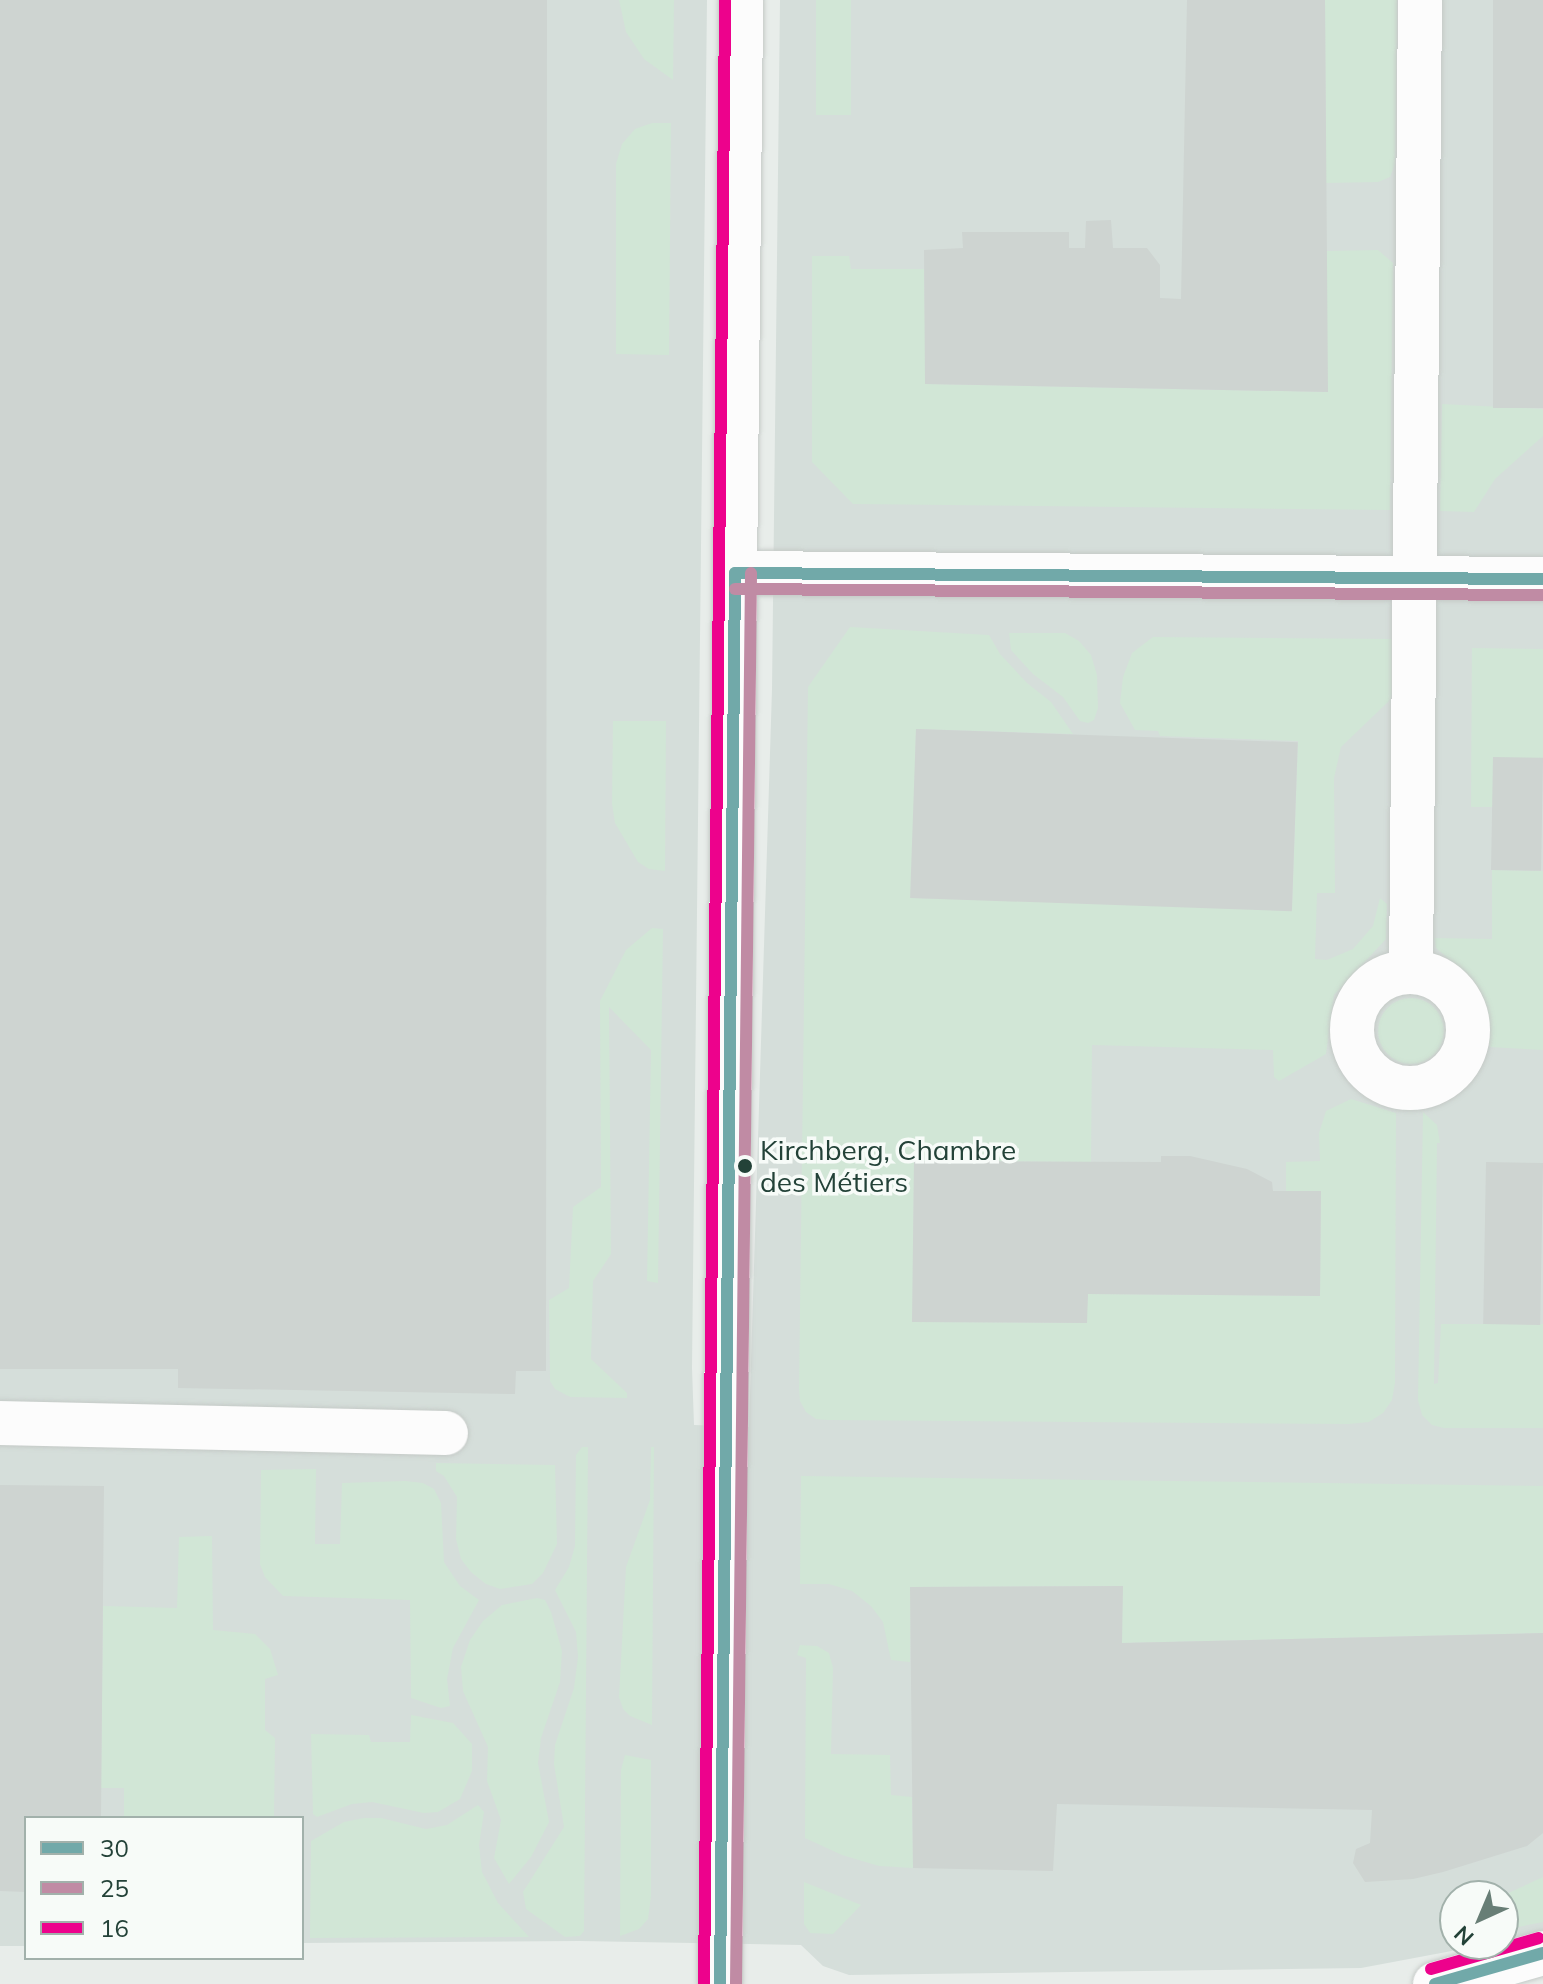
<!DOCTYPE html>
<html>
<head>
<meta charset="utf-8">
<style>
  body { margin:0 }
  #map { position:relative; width:1543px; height:1984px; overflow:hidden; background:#e8edea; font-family:Mulish,sans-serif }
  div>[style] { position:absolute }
  .built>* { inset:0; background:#d5deda }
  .green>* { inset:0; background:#d1e6d6; transform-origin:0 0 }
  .round { border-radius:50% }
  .building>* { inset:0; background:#ced4d1; transform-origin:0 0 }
  .roads { filter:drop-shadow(0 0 2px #c5cac7) drop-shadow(0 0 2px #c5cac7) }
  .minor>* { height:44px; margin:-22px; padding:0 22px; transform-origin:22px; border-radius:22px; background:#fcfcfc }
  .minor>.ring { margin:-22px; padding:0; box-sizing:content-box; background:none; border:44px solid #fcfcfc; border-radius:50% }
  .bus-1>* { height:12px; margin:-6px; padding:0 6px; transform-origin:6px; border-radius:6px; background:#71a9a9 }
  .bus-2>* { height:12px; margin:-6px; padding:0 6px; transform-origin:6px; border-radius:6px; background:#c08ba4 }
  .bus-3>* { height:12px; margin:-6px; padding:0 6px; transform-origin:6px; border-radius:6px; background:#ed028c }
  .dots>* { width:22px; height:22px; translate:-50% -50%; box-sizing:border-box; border:4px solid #f7fbf8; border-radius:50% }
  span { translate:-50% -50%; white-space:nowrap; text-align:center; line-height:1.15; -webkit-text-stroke:7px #f7fbf8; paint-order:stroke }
  .bus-label { font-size:28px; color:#234238 }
  .left { translate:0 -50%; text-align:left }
  .legend { position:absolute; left:24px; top:1816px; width:280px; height:144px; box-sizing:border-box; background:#f7fbf8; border:2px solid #a2b1ab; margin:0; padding:10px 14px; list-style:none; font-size:24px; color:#234238 }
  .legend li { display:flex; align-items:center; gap:16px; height:40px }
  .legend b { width:40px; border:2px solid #a2b1ab }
  .north { position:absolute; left:1439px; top:1880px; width:80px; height:80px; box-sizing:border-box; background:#f7fbf8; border:2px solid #a2b1ab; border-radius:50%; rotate:224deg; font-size:22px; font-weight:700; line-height:32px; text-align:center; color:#234238 }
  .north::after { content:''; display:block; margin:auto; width:28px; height:36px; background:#687e76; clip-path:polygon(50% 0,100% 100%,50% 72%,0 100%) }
</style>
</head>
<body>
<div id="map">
  <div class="built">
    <i style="clip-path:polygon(0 0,707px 0,692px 1368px,694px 1425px,749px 1427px,772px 689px,780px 0,1543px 0,1543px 1931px,1503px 1941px,1503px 1896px,1455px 1896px,1455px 1944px,1489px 1944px,1361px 1968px,849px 1975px,823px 1966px,801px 1945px,579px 1941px,302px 1943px,302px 1818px,26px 1818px,26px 1946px,0 1946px)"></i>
  </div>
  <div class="green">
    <i style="clip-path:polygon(619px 0,674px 0,673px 80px,644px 59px,626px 32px)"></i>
    <i style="left:816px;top:0;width:35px;height:115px"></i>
    <i style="clip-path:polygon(1325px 0,1397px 0,1395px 164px,1390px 177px,1378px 182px,1326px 183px)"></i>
    <i style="clip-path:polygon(652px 123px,671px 123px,669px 355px,616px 354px,616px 164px,622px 144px,635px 129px)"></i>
    <i style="clip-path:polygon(1378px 250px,1393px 263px,1390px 510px,853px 504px,812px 462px,812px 256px,849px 256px,851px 269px,924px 269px,926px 384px,1327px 392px,1327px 251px)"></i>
    <i style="clip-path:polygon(1442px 404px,1543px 409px,1543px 436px,1495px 479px,1474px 512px,1440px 511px)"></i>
    <i style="clip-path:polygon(850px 627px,989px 635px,1000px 654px,1027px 683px,1051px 702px,1073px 734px,916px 729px,912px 898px,1292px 909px,1298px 741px,1160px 736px,1158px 731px,1135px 730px,1120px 703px,1123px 677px,1132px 653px,1153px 637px,1397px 639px,1398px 673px,1390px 700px,1341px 747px,1334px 778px,1335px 893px,1317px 893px,1315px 959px,1327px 960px,1353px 949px,1373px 926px,1380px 898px,1387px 904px,1386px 939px,1334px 995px,1326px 1054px,1279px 1081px,1274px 1077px,1273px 1050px,1092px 1045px,1091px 1162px,914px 1161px,913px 1322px,1086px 1323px,1088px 1294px,1320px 1296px,1321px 1192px,1286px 1192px,1286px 1162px,1320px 1161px,1319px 1133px,1326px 1111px,1351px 1099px,1396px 1113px,1395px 1383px,1392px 1400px,1383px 1413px,1369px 1422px,1349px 1424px,828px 1420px,816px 1419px,806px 1412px,800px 1401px,799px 1388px,808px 687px)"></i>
    <i style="clip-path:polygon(1009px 633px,1065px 633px,1079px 641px,1091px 655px,1097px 675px,1098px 708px,1094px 720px,1088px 723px,1080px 721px,1063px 697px,1033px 674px,1011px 650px)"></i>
    <i style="clip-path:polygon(1472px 648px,1543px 649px,1543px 758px,1493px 807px,1471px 807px)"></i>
    <i style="clip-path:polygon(613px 721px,666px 721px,665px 871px,649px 869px,638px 862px,615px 823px,612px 804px)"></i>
    <i style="clip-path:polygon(1492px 870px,1543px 871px,1543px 1050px,1489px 1047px,1490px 1030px,1481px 994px,1473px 980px,1436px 948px,1434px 938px,1492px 939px)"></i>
    <i style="clip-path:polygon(652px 928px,663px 929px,658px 1283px,647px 1281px,651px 1050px,609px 1007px,611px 1254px,593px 1281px,591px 1359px,627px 1393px,627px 1398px,570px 1397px,555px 1389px,550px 1381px,549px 1300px,569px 1288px,573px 1207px,601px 1187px,600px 1001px,626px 950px)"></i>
    <i class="round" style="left:1378px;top:998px;width:66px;height:66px"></i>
    <i style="clip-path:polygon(1423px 1112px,1437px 1125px,1440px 1143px,1437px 1143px,1434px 1384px,1438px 1383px,1441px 1324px,1543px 1324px,1543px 1428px,1444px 1428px,1432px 1425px,1422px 1415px,1418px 1400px)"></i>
    <i style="clip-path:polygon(582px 1447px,588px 1447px,584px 1931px,580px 1936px,565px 1937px,526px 1909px,523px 1892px,564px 1827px,554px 1764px,555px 1745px,574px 1688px,578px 1657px,576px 1632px,555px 1590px,569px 1567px,575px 1546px,576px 1455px)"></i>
    <i style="clip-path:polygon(651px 1447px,654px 1447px,652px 1725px,630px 1716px,623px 1709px,619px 1697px,626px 1567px,650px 1500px)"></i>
    <i style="clip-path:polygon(436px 1463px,555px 1465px,557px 1544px,543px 1573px,532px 1584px,500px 1589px,486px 1584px,471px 1572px,461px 1559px,456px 1539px,457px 1497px,444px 1476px,436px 1471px)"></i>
    <i style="clip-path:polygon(316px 1469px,315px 1544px,340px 1544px,342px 1483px,405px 1481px,423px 1483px,434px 1489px,441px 1503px,444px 1562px,460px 1586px,479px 1600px,453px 1648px,447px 1679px,450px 1706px,441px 1708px,411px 1698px,410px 1600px,283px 1596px,265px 1577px,260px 1564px,261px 1470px)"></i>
    <i style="clip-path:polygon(801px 1476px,1543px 1486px,1543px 1633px,1122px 1643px,1122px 1586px,911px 1587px,910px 1662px,891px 1660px,883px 1622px,871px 1606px,852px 1591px,829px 1584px,800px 1584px)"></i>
    <i style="clip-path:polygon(212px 1536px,213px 1630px,255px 1634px,270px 1649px,278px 1675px,265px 1679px,265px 1730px,275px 1738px,274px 1818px,124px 1818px,124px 1788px,101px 1788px,103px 1606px,177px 1608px,179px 1537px)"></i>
    <i style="clip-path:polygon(537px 1598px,545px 1600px,551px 1612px,562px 1651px,560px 1682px,541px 1738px,538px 1763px,549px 1822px,531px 1857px,509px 1884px,494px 1858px,501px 1820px,487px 1781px,488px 1747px,463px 1691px,461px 1667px,470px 1640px,483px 1621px,502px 1605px)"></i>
    <i style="clip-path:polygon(800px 1645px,817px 1646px,829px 1653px,833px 1668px,831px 1754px,890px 1755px,891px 1795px,912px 1797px,913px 1868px,879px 1866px,842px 1855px,805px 1838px,806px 1658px,797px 1655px)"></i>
    <i style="clip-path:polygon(411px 1715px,453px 1723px,472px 1744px,472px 1771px,460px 1799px,438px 1812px,424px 1813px,372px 1802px,352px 1804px,317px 1817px,313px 1814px,311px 1734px,369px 1735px,371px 1742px,410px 1742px)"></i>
    <i style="clip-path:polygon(625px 1755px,651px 1760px,651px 1896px,648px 1919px,639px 1929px,620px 1936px,621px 1770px)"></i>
    <i style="clip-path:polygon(478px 1805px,484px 1812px,479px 1845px,482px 1872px,498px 1903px,529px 1937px,310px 1938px,311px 1841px,344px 1822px,364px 1818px,381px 1818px,426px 1829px,447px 1825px)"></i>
    <i style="clip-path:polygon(1543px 1877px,1543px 1922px,1503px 1930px,1502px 1896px)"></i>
    <i style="clip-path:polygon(804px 1882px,861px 1905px,833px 1934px,810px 1933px,804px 1924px)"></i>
  </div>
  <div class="building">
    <i style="clip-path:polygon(0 0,547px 0,546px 1371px,516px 1371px,515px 1394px,178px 1388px,178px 1369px,0 1369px)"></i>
    <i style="clip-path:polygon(1187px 0,1325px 0,1328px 392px,925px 384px,924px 250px,963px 248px,962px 232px,1069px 232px,1069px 248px,1085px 248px,1086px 221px,1111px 220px,1113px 248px,1147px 248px,1160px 265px,1160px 298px,1181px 299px)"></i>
    <i style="left:1493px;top:0;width:50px;height:408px"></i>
    <i style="left:916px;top:729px;width:382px;height:169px;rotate:2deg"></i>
    <i style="left:1493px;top:757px;width:50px;height:113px;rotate:1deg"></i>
    <i style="clip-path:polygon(1161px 1156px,1190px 1156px,1247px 1169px,1272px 1182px,1273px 1191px,1321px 1191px,1320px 1296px,1088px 1294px,1087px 1323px,912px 1322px,914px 1161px,1161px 1162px)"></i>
    <i style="left:1486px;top:1162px;width:57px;height:162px;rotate:1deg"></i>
    <i style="clip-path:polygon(0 1485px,104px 1486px,101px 1818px,26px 1818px,26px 1892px,0 1891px)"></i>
    <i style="clip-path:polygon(1123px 1586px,1122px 1643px,1543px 1633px,1543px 1833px,1527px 1846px,1443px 1872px,1413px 1879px,1365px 1882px,1353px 1863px,1356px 1849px,1370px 1843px,1372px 1810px,1057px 1804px,1053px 1871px,913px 1868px,910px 1587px)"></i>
  </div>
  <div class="roads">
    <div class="minor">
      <i style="left:735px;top:573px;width:808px;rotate:0.43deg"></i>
      <i style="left:1411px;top:971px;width:971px;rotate:-89.47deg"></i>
      <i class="ring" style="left:1352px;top:972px;width:72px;height:72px"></i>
      <i style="left:0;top:1423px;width:446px;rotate:1.3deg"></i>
      <i style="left:720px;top:1984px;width:1984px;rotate:-89.39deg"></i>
      <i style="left:1435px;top:1984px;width:112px;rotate:-16deg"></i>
    </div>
  </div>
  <div class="bus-1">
    <i style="left:735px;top:573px;width:808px;rotate:0.43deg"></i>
    <i style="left:720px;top:1984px;width:1411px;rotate:-89.39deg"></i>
    <i style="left:1435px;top:1984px;width:112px;rotate:-16deg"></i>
  </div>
  <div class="bus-2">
    <i style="left:735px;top:589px;width:808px;rotate:0.43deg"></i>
    <i style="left:736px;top:1984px;width:1411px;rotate:-89.39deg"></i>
  </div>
  <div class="bus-3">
    <i style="left:1431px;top:1969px;width:112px;rotate:-16deg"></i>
    <i style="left:704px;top:1984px;width:1984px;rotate:-89.39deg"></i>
  </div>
  <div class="dots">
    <i style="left:745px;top:1166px;background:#234238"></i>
  </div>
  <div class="bus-label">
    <span class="left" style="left:760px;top:1166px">Kirchberg, Chambre<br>des Métiers</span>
  </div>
  <ul class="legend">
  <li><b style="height:10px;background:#71a9a9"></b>30</li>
  <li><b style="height:10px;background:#c08ba4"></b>25</li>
  <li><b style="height:10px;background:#ed028c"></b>16</li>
  </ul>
  <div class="north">N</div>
</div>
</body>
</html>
